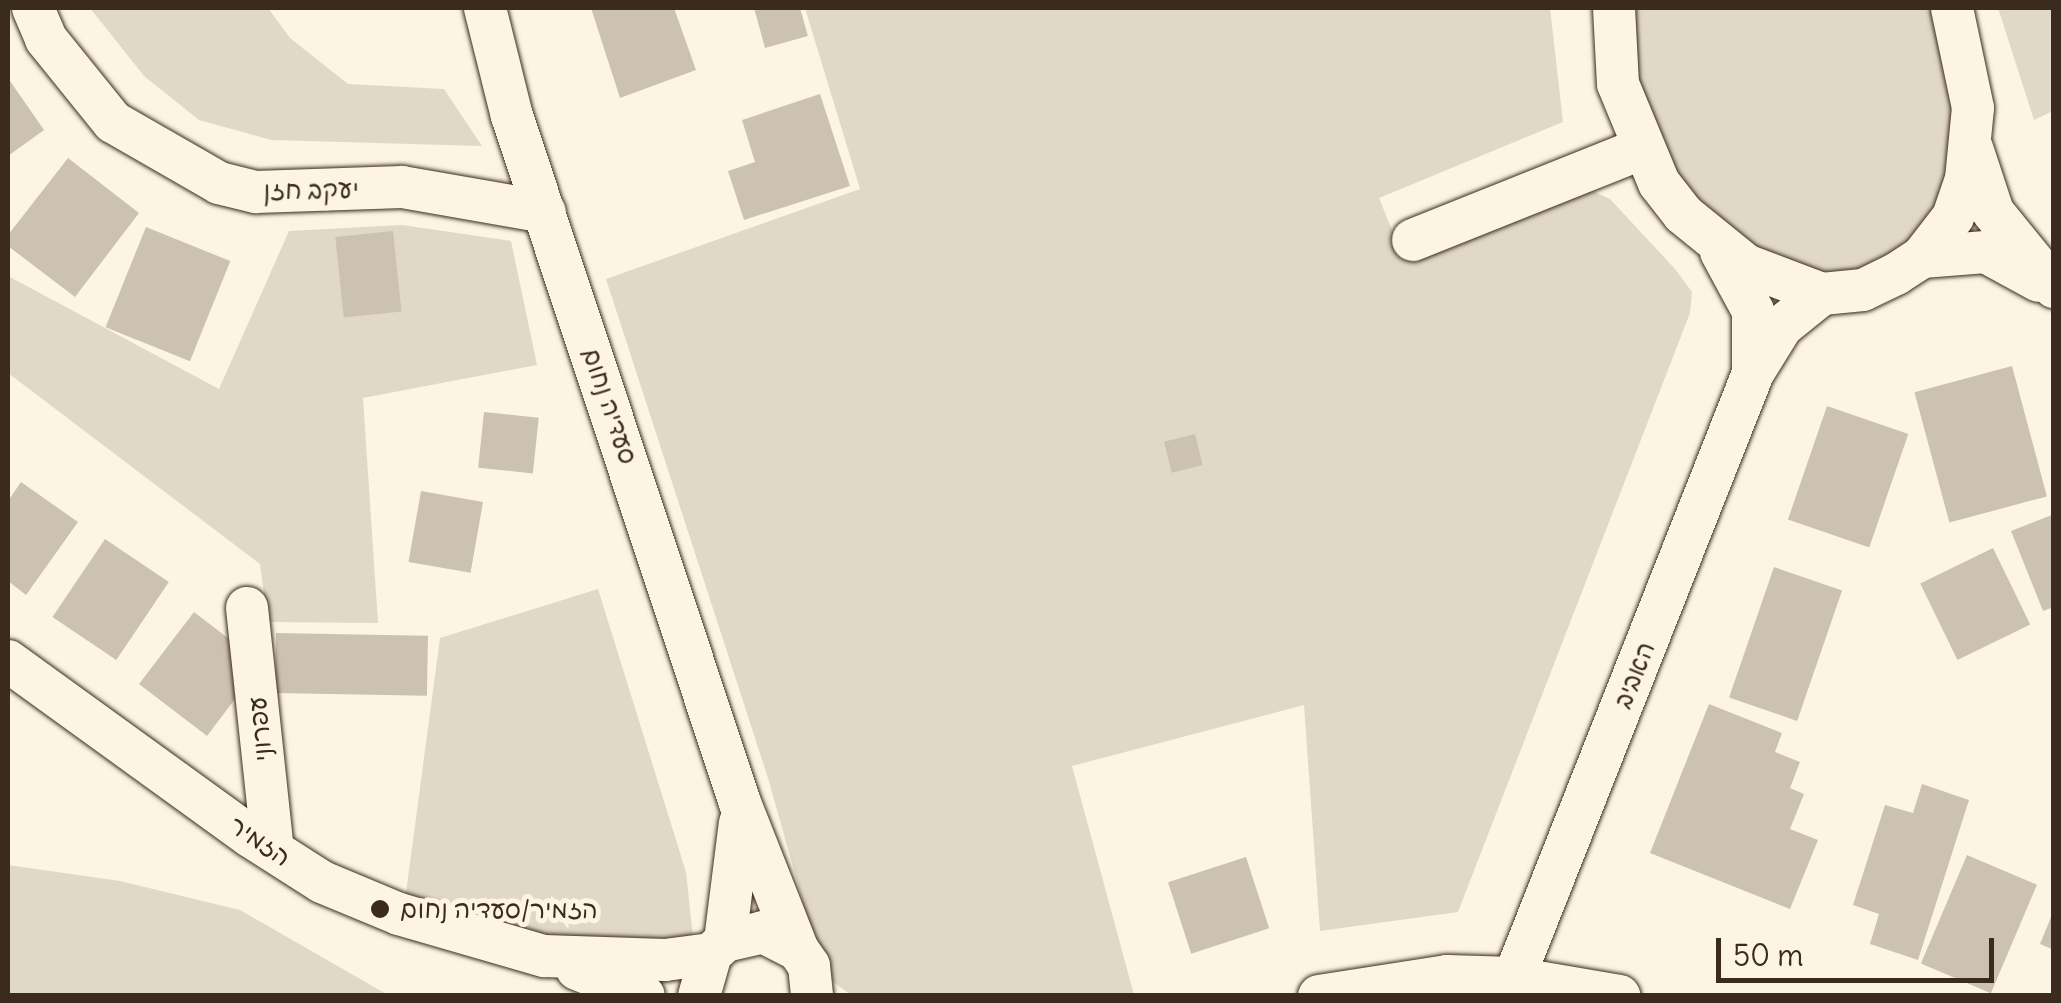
<!DOCTYPE html>
<html>
<head>
<meta charset="utf-8">
<style>
  body { margin:0 }
  #map { position:relative; width:2061px; height:1003px; overflow:hidden; background:#fcf5e5; font-family:Delius,"Playpen Sans Hebrew",sans-serif }
  div>[style] { position:absolute }
  .green>* { inset:0; background:#e0d8c8 }
  .building>* { inset:0; background:#ccc2b3; transform-origin:0 0 }
  .roads { filter:drop-shadow(0 0 2px #3b2a1e) drop-shadow(0 0 2px #3b2a1e) }
  .minor>* { height:42px; margin:-21px; padding:0 21px; transform-origin:21px; border-radius:21px; background:#fcf5e5 }
  .dots>* { width:28px; height:28px; translate:-50% -50%; box-sizing:border-box; border:5px solid #fcf5e5; border-radius:50% }
  span { translate:-50% -50%; white-space:nowrap; text-align:center; line-height:1.15; -webkit-text-stroke:10px #fcf5e5; paint-order:stroke }
  .street-label { font-size:25px; color:#3b2a1e }
  .poi-label { font-size:25px; color:#3b2a1e }
  .left { translate:0 -50%; text-align:left }
  .frame { position:absolute; inset:0; border:10px solid #3b2a1e; pointer-events:none }
  .scale { position:absolute; left:1716px; top:938px; width:278px; height:45px; box-sizing:border-box; border:5px solid #3b2a1e; border-top:0; padding-left:12px; font-size:30px; line-height:35px; white-space:nowrap; color:#3b2a1e; -webkit-text-stroke:8px #fcf5e5; paint-order:stroke }
</style>
</head>
<body>
<div id="map">
  <div class="green">
    <i style="clip-path:polygon(90px 8px,268px 8px,290px 38px,348px 84px,444px 89px,482px 146px,271px 140px,199px 120px,144px 76px)"></i>
    <i style="clip-path:polygon(805px 8px,1550px 8px,1563px 122px,1379px 198px,1404px 260px,1588px 189px,1610px 199px,1675px 269px,1692px 292px,1690px 313px,1458px 912px,1320px 931px,1304px 705px,1072px 766px,1134px 995px,852px 996px,823px 974px,768px 778px,606px 279px,860px 189px)"></i>
    <i style="clip-path:polygon(1629px 8px,1934px 8px,1959px 109px,1940px 210px,1912px 245px,1859px 275px,1823px 279px,1787px 269px,1694px 204px,1642px 115px)"></i>
    <i style="clip-path:polygon(1998px 8px,2053px 8px,2053px 111px,2034px 120px)"></i>
    <i style="clip-path:polygon(402px 225px,511px 241px,537px 365px,363px 398px,378px 623px,268px 622px,260px 564px,8px 373px,8px 276px,219px 389px,289px 231px)"></i>
    <i style="clip-path:polygon(598px 589px,686px 872px,693px 937px,544px 946px,406px 893px,440px 638px)"></i>
    <i style="clip-path:polygon(8px 865px,120px 881px,240px 910px,388px 995px,8px 995px)"></i>
  </div>
  <div class="building">
    <i style="clip-path:polygon(591px 8px,674px 8px,696px 70px,620px 98px)"></i>
    <i style="clip-path:polygon(754px 8px,800px 8px,808px 36px,765px 48px)"></i>
    <i style="clip-path:polygon(8px 78px,44px 130px,8px 156px)"></i>
    <i style="clip-path:polygon(820px 94px,850px 186px,744px 220px,728px 171px,755px 162px,742px 120px)"></i>
    <i style="clip-path:polygon(68px 158px,139px 213px,75px 297px,8px 246px,8px 235px)"></i>
    <i style="left:146px;top:227px;width:91px;height:108px;rotate:22deg"></i>
    <i style="left:393px;top:231px;width:81px;height:58px;rotate:84deg"></i>
    <i style="left:2012px;top:366px;width:135px;height:101px;rotate:75deg"></i>
    <i style="left:1827px;top:406px;width:86px;height:120px;rotate:19deg"></i>
    <i style="left:484px;top:412px;width:55px;height:56px;rotate:6deg"></i>
    <i style="left:1195px;top:434px;width:32px;height:32px;rotate:76deg"></i>
    <i style="clip-path:polygon(21px 482px,78px 522px,26px 595px,8px 581px,8px 501px)"></i>
    <i style="left:421px;top:491px;width:63px;height:72px;rotate:10deg"></i>
    <i style="clip-path:polygon(2054px 514px,2054px 607px,2043px 611px,2011px 531px)"></i>
    <i style="left:105px;top:539px;width:77px;height:94px;rotate:34deg"></i>
    <i style="left:1993px;top:548px;width:85px;height:81px;rotate:64deg"></i>
    <i style="left:1774px;top:567px;width:72px;height:138px;rotate:19deg"></i>
    <i style="clip-path:polygon(194px 612px,233px 642px,238px 695px,207px 736px,139px 684px)"></i>
    <i style="left:276px;top:633px;width:152px;height:60px;rotate:1deg"></i>
    <i style="clip-path:polygon(1709px 704px,1782px 733px,1775px 752px,1800px 762px,1790px 788px,1804px 794px,1790px 829px,1818px 840px,1790px 909px,1650px 853px)"></i>
    <i style="clip-path:polygon(1922px 784px,1969px 800px,1918px 960px,1870px 944px,1879px 914px,1853px 905px,1885px 805px,1913px 813px)"></i>
    <i style="left:1967px;top:855px;width:76px;height:118px;rotate:23deg"></i>
    <i style="left:1246px;top:857px;width:75px;height:82px;rotate:72deg"></i>
    <i style="clip-path:polygon(2053px 912px,2054px 912px,2054px 950px,2040px 944px)"></i>
  </div>
  <div class="roads">
    <div class="minor">
      <i style="left:33px;top:8px;width:34px;rotate:67deg"></i>
      <i style="left:46px;top:39px;width:107px;rotate:51.1deg"></i>
      <i style="left:113px;top:122px;width:122px;rotate:29.9deg"></i>
      <i style="left:219px;top:183px;width:38px;rotate:14deg"></i>
      <i style="left:256px;top:192px;width:146px;rotate:-2deg"></i>
      <i style="left:402px;top:187px;width:145px;rotate:9.9deg"></i>
      <i style="left:485px;top:8px;width:111px;rotate:76deg"></i>
      <i style="left:512px;top:116px;width:724px;rotate:71.64deg"></i>
      <i style="left:740px;top:803px;width:158px;rotate:68.5deg"></i>
      <i style="left:1614px;top:8px;width:76px;rotate:87deg"></i>
      <i style="left:1618px;top:84px;width:107px;rotate:67.5deg"></i>
      <i style="left:1659px;top:183px;width:39px;rotate:52deg"></i>
      <i style="left:1683px;top:214px;width:81px;rotate:39deg"></i>
      <i style="left:1746px;top:265px;width:81px;rotate:20.9deg"></i>
      <i style="left:1822px;top:294px;width:41px;rotate:-5.6deg"></i>
      <i style="left:1863px;top:290px;width:37px;rotate:-26deg"></i>
      <i style="left:1896px;top:274px;width:31px;rotate:-33deg"></i>
      <i style="left:1922px;top:257px;width:51px;rotate:-52.2deg"></i>
      <i style="left:1953px;top:217px;width:40px;rotate:-71.1deg"></i>
      <i style="left:1966px;top:179px;width:71px;rotate:-84.4deg"></i>
      <i style="left:1973px;top:108px;width:102px;rotate:-101.9deg"></i>
      <i style="left:1972px;top:148px;width:67px;rotate:71.8deg"></i>
      <i style="left:1993px;top:212px;width:97px;rotate:50.9deg"></i>
      <i style="left:1413px;top:240px;width:245px;rotate:-21.8deg"></i>
      <i style="left:1721px;top:252px;width:67px;rotate:61.5deg"></i>
      <i style="left:1753px;top:311px;width:61px;rotate:90deg"></i>
      <i style="left:1922px;top:257px;width:64px;rotate:-4.5deg"></i>
      <i style="left:1986px;top:252px;width:60px;rotate:28.7deg"></i>
      <i style="left:247px;top:608px;width:243px;rotate:83.9deg"></i>
      <i style="left:8px;top:661px;width:299px;rotate:35.9deg"></i>
      <i style="left:250px;top:836px;width:85px;rotate:32.6deg"></i>
      <i style="left:322px;top:882px;width:83px;rotate:22.6deg"></i>
      <i style="left:399px;top:914px;width:151px;rotate:16.2deg"></i>
      <i style="left:544px;top:956px;width:121px;rotate:1.9deg"></i>
      <i style="left:665px;top:960px;width:46px;rotate:-7.4deg"></i>
      <i style="left:725px;top:941px;width:119px;rotate:-82.8deg"></i>
      <i style="left:577px;top:969px;width:72px;rotate:21.9deg"></i>
      <i style="left:1514px;top:978px;width:650px;rotate:-68.44deg"></i>
      <i style="left:1753px;top:373px;width:55px;rotate:-58.3deg"></i>
      <i style="left:1782px;top:326px;width:51px;rotate:-38.7deg"></i>
      <i style="left:699px;top:996px;width:44px;rotate:-74.1deg"></i>
      <i style="left:711px;top:954px;width:19px;rotate:-43deg"></i>
      <i style="left:725px;top:941px;width:39px;rotate:-13deg"></i>
      <i style="left:763px;top:932px;width:39px;rotate:27deg"></i>
      <i style="left:798px;top:950px;width:19px;rotate:55deg"></i>
      <i style="left:809px;top:966px;width:30px;rotate:84deg"></i>
      <i style="left:1319px;top:996px;width:130px;rotate:-8.9deg"></i>
      <i style="left:1447px;top:976px;width:67px;rotate:1.7deg"></i>
      <i style="left:1514px;top:978px;width:107px;rotate:9.7deg"></i>
    </div>
  </div>
  <div class="dots">
    <i style="left:380px;top:909px;background:#3b2a1e"></i>
  </div>
  <div class="street-label">
    <span style="left:311px;top:190px;rotate:-1deg">יעקב חזן</span>
    <span style="left:610px;top:406px;rotate:71deg">סעדיה נחום</span>
    <span style="left:1634px;top:675px;rotate:-68deg">האביב</span>
    <span style="left:260px;top:729px;rotate:-96deg">עפרוני</span>
    <span style="left:260px;top:841px;rotate:34deg">הזמיר</span>
  </div>
  <div class="poi-label">
    <span class="left" style="left:400px;top:909px">הזמיר/סעדיה נחום</span>
  </div>
  <div class="frame"></div>
  <div class="scale">50 m</div>
</div>
</body>
</html>
